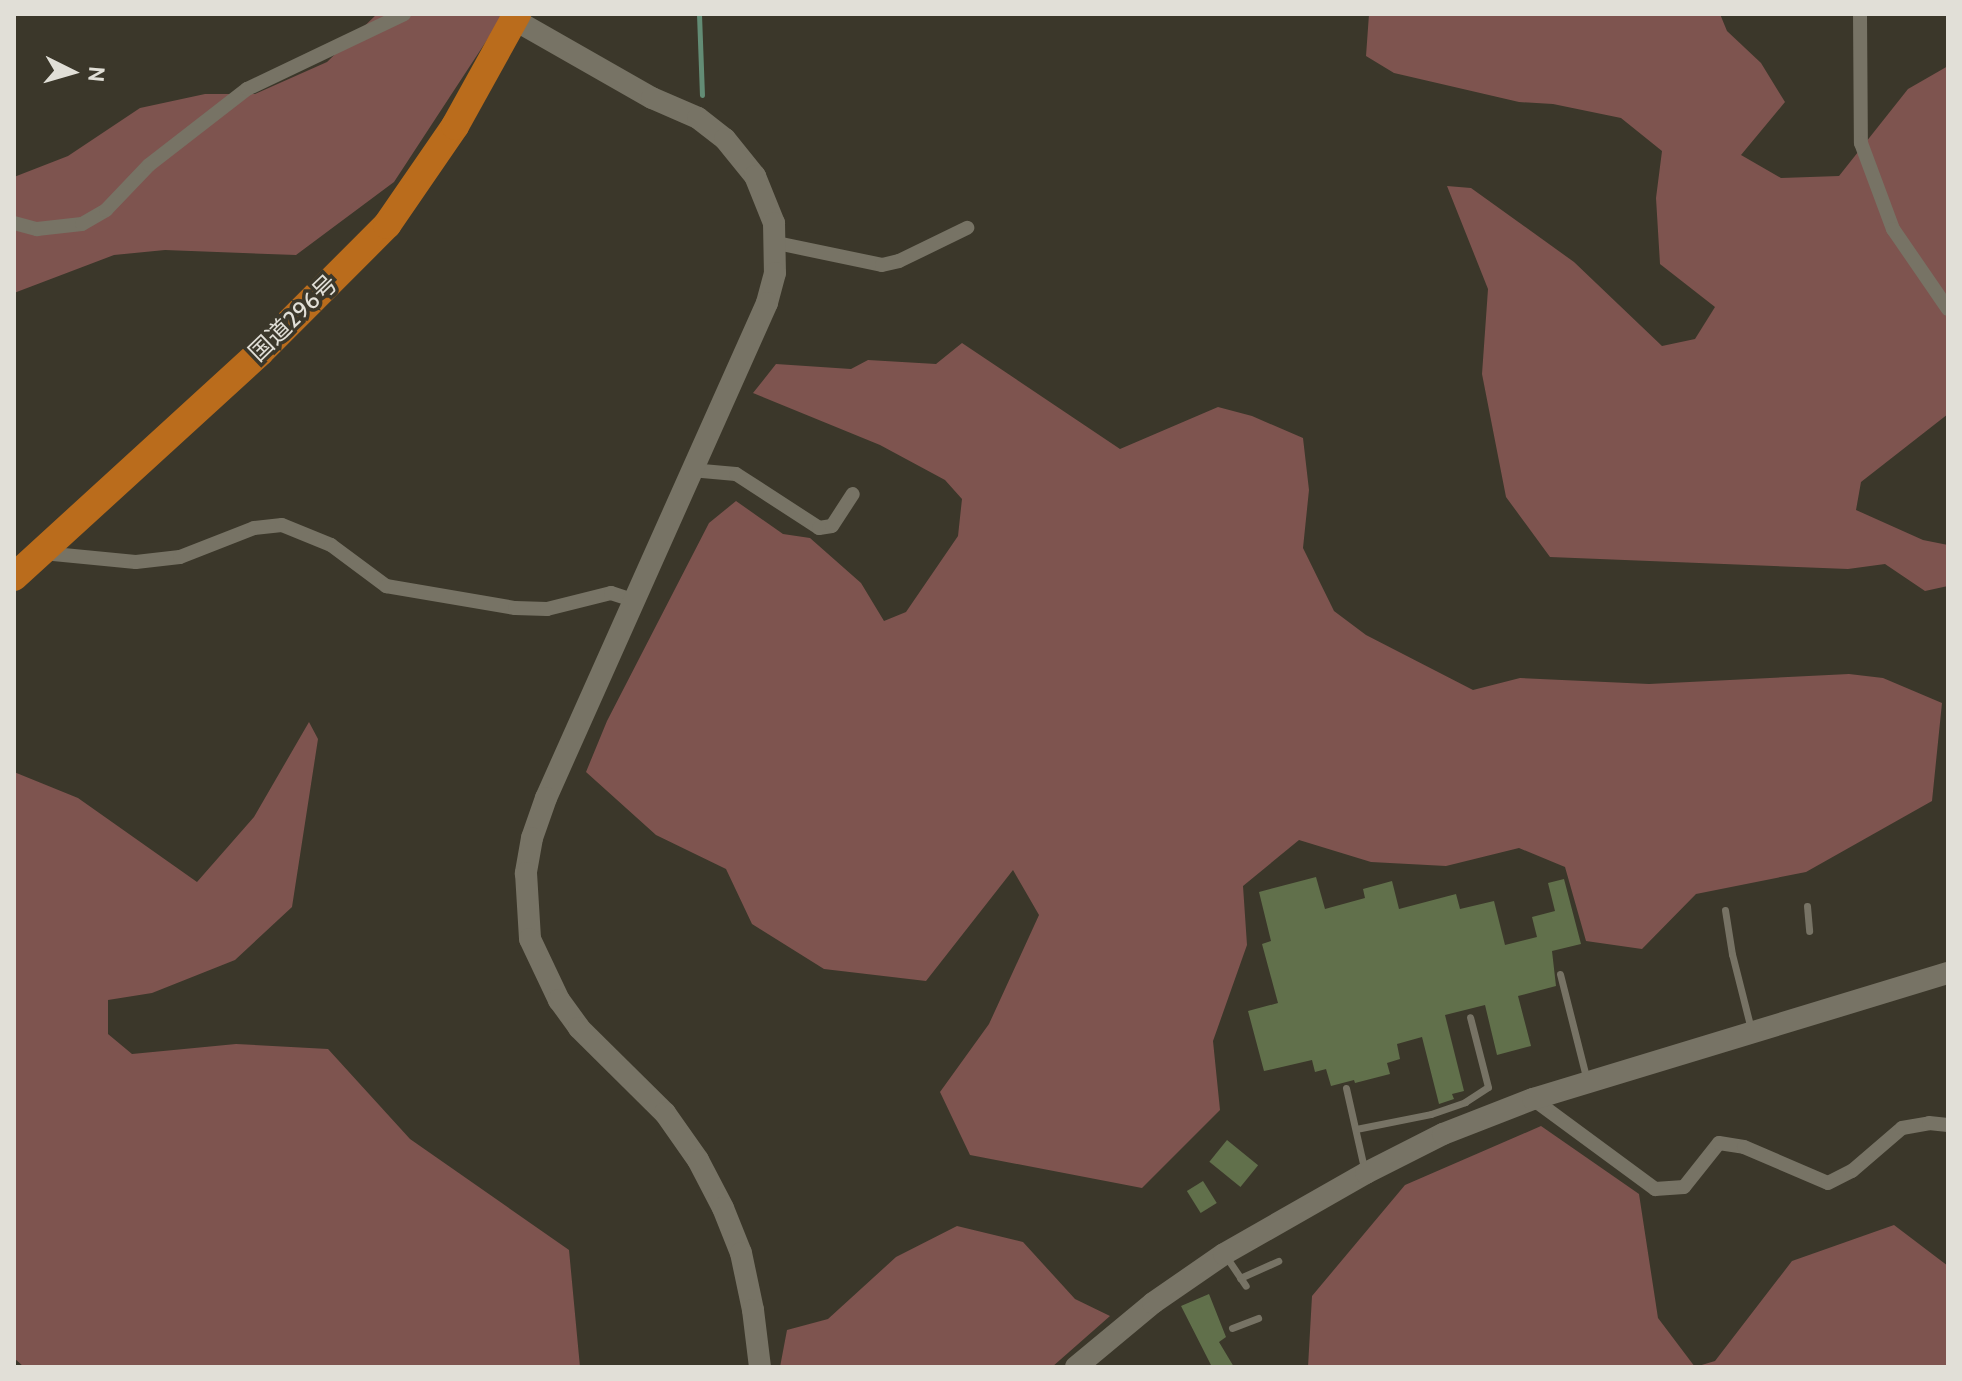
<!DOCTYPE html>
<html>
<head>
<meta charset="utf-8">
<style>
  body { margin:0 }
  #map { position:relative; width:1962px; height:1381px; overflow:hidden; background:#3b372a; font-family:Cabin,"Noto Sans JP",sans-serif }
  div>[style] { position:absolute }
  .forest>* { inset:0; background:#7e544f }
  .stream>* { height:5px; margin:-2.5px; padding:0 2.5px; transform-origin:2.5px; border-radius:2.5px; background:#638c75 }
  .building>* { inset:0; background:#61704b; transform-origin:0 0 }
  .lane>* { height:7px; margin:-3.5px; padding:0 3.5px; transform-origin:3.5px; border-radius:3.5px; background:#777365 }
  .street>* { height:14px; margin:-7px; padding:0 7px; transform-origin:7px; border-radius:7px; background:#777365 }
  .secondary>* { height:22px; margin:-11px; padding:0 11px; transform-origin:11px; border-radius:11px; background:#777365 }
  .highway>* { height:28px; margin:-14px; padding:0 14px; transform-origin:14px; border-radius:14px; background:#ba6c1c }
  span { translate:-50% -50%; white-space:nowrap; text-align:center; line-height:1.15; -webkit-text-stroke:7px #3b372a; paint-order:stroke }
  .street-label { font-size:24px; color:#e1dfd7 }
  .frame { position:absolute; inset:0; border:16px solid #e1dfd7; pointer-events:none }
  .north { position:absolute; left:32px; top:32px; width:80px; height:80px; -webkit-text-stroke:6px #3b372a; paint-order:stroke; rotate:95deg; font-size:22px; font-weight:700; line-height:32px; text-align:center; color:#e1dfd7 }
  .north::after { content:''; display:block; margin:auto; width:28px; height:36px; background:#e1dfd7; clip-path:polygon(50% 0,100% 100%,50% 72%,0 100%) }
</style>
</head>
<body>
<div id="map">
  <div class="forest">
    <i style="clip-path:polygon(377px 14px,504px 14px,394px 182px,296px 255px,165px 250px,114px 255px,14px 293px,14px 177px,68px 156px,140px 108px,205px 94px,255px 94px,327px 62px)"></i>
    <i style="clip-path:polygon(1369px 14px,1720px 14px,1727px 31px,1761px 63px,1785px 102px,1741px 155px,1781px 178px,1839px 176px,1908px 89px,1948px 66px,1948px 414px,1861px 482px,1856px 510px,1923px 540px,1948px 545px,1948px 586px,1925px 591px,1885px 564px,1848px 569px,1550px 557px,1506px 497px,1482px 374px,1488px 289px,1447px 186px,1471px 188px,1574px 262px,1662px 346px,1695px 339px,1715px 307px,1660px 264px,1656px 198px,1662px 151px,1621px 118px,1553px 104px,1519px 102px,1394px 73px,1366px 56px)"></i>
    <i style="clip-path:polygon(962px 343px,1120px 449px,1218px 407px,1252px 416px,1303px 438px,1309px 490px,1303px 548px,1334px 611px,1366px 635px,1473px 690px,1520px 678px,1649px 684px,1849px 674px,1883px 678px,1942px 703px,1932px 801px,1806px 872px,1696px 894px,1642px 949px,1586px 941px,1565px 867px,1519px 848px,1446px 866px,1371px 862px,1299px 840px,1243px 886px,1247px 945px,1213px 1041px,1220px 1110px,1142px 1188px,970px 1155px,940px 1092px,989px 1024px,1039px 915px,1013px 870px,926px 981px,824px 969px,752px 924px,726px 869px,656px 835px,586px 772px,607px 721px,709px 523px,736px 501px,783px 534px,810px 538px,861px 583px,884px 621px,906px 612px,958px 536px,962px 499px,945px 480px,880px 445px,753px 393px,776px 364px,851px 369px,868px 360px,936px 364px)"></i>
    <i style="clip-path:polygon(309px 722px,318px 739px,292px 907px,235px 960px,152px 993px,108px 1000px,108px 1034px,132px 1054px,236px 1044px,328px 1049px,410px 1139px,569px 1250px,580px 1367px,24px 1367px,14px 1358px,14px 772px,78px 798px,197px 882px,254px 817px)"></i>
    <i style="clip-path:polygon(1541px 1126px,1639px 1194px,1658px 1318px,1695px 1367px,1715px 1361px,1792px 1261px,1894px 1225px,1948px 1266px,1948px 1367px,1308px 1367px,1312px 1296px,1405px 1185px)"></i>
    <i style="clip-path:polygon(957px 1226px,1023px 1242px,1075px 1299px,1110px 1316px,1052px 1367px,780px 1367px,787px 1330px,828px 1319px,896px 1257px)"></i>
  </div>
  <div class="stream">
    <i style="left:699px;top:14px;width:81px;rotate:87.9deg"></i>
  </div>
  <div class="building">
    <i style="clip-path:polygon(1316px 877px,1325px 909px,1365px 898px,1363px 889px,1392px 881px,1399px 909px,1456px 894px,1460px 909px,1494px 901px,1505px 945px,1537px 937px,1532px 917px,1555px 911px,1548px 883px,1564px 879px,1581px 944px,1552px 951px,1556px 986px,1518px 996px,1531px 1046px,1497px 1055px,1485px 1005px,1445px 1015px,1464px 1091px,1452px 1094px,1454px 1099px,1439px 1104px,1422px 1037px,1397px 1044px,1400px 1059px,1387px 1063px,1390px 1074px,1355px 1083px,1354px 1080px,1331px 1086px,1326px 1069px,1315px 1072px,1312px 1060px,1264px 1071px,1248px 1011px,1278px 1003px,1262px 944px,1271px 941px,1259px 892px)"></i>
    <i style="left:1227px;top:1140px;width:40px;height:28px;rotate:39deg"></i>
    <i style="left:1203px;top:1181px;width:26px;height:19px;rotate:58deg"></i>
    <i style="clip-path:polygon(1209px 1294px,1226px 1337px,1219px 1342px,1234px 1367px,1212px 1367px,1181px 1306px)"></i>
  </div>
  <div class="lane">
    <i style="left:1807px;top:906px;width:25px;rotate:85deg"></i>
    <i style="left:1725px;top:910px;width:45px;rotate:81deg"></i>
    <i style="left:1732px;top:954px;width:77px;rotate:75.8deg"></i>
    <i style="left:1560px;top:974px;width:110px;rotate:75.8deg"></i>
    <i style="left:1346px;top:1088px;width:82px;rotate:77.3deg"></i>
    <i style="left:1356px;top:1129px;width:76px;rotate:-11.3deg"></i>
    <i style="left:1431px;top:1114px;width:36px;rotate:-19deg"></i>
    <i style="left:1465px;top:1102px;width:27px;rotate:-33deg"></i>
    <i style="left:1488px;top:1087px;width:72px;rotate:-104.4deg"></i>
    <i style="left:1225px;top:1255px;width:37px;rotate:56deg"></i>
    <i style="left:1240px;top:1278px;width:42px;rotate:-24.1deg"></i>
    <i style="left:1232px;top:1328px;width:28px;rotate:-21deg"></i>
  </div>
  <div class="street">
    <i style="left:1860px;top:14px;width:129px;rotate:89.6deg"></i>
    <i style="left:1861px;top:143px;width:92px;rotate:69.6deg"></i>
    <i style="left:1893px;top:229px;width:97px;rotate:55.5deg"></i>
    <i style="left:14px;top:223px;width:24px;rotate:15deg"></i>
    <i style="left:37px;top:229px;width:45px;rotate:-6.3deg"></i>
    <i style="left:82px;top:224px;width:28px;rotate:-30deg"></i>
    <i style="left:106px;top:210px;width:62px;rotate:-46.3deg"></i>
    <i style="left:149px;top:165px;width:124px;rotate:-37.8deg"></i>
    <i style="left:247px;top:89px;width:174px;rotate:-25.5deg"></i>
    <i style="left:777px;top:243px;width:107px;rotate:11.8deg"></i>
    <i style="left:882px;top:265px;width:17px;rotate:-13deg"></i>
    <i style="left:899px;top:261px;width:76px;rotate:-25.9deg"></i>
    <i style="left:691px;top:470px;width:45px;rotate:5.1deg"></i>
    <i style="left:736px;top:474px;width:99px;rotate:33deg"></i>
    <i style="left:819px;top:528px;width:13px;rotate:-9deg"></i>
    <i style="left:832px;top:526px;width:38px;rotate:-57deg"></i>
    <i style="left:43px;top:553px;width:93px;rotate:5.5deg"></i>
    <i style="left:136px;top:562px;width:44px;rotate:-6.5deg"></i>
    <i style="left:180px;top:557px;width:79px;rotate:-21.4deg"></i>
    <i style="left:254px;top:528px;width:28px;rotate:-6deg"></i>
    <i style="left:282px;top:525px;width:53px;rotate:22.2deg"></i>
    <i style="left:331px;top:545px;width:69px;rotate:36.7deg"></i>
    <i style="left:386px;top:586px;width:131px;rotate:9.7deg"></i>
    <i style="left:515px;top:608px;width:32px;rotate:2deg"></i>
    <i style="left:547px;top:609px;width:66px;rotate:-14deg"></i>
    <i style="left:611px;top:593px;width:23px;rotate:18deg"></i>
    <i style="left:1533px;top:1099px;width:152px;rotate:36.4deg"></i>
    <i style="left:1655px;top:1189px;width:29px;rotate:-4deg"></i>
    <i style="left:1684px;top:1187px;width:56px;rotate:-51.5deg"></i>
    <i style="left:1719px;top:1143px;width:25px;rotate:9deg"></i>
    <i style="left:1744px;top:1147px;width:91px;rotate:23.2deg"></i>
    <i style="left:1828px;top:1183px;width:27px;rotate:-27deg"></i>
    <i style="left:1852px;top:1171px;width:66px;rotate:-40.7deg"></i>
    <i style="left:1902px;top:1128px;width:27px;rotate:-10deg"></i>
    <i style="left:1929px;top:1123px;width:19px;rotate:6deg"></i>
  </div>
  <div class="secondary">
    <i style="left:515px;top:20px;width:158px;rotate:29.7deg"></i>
    <i style="left:652px;top:98px;width:50px;rotate:23.5deg"></i>
    <i style="left:698px;top:118px;width:34px;rotate:38deg"></i>
    <i style="left:725px;top:139px;width:48px;rotate:51deg"></i>
    <i style="left:755px;top:176px;width:51px;rotate:68deg"></i>
    <i style="left:774px;top:223px;width:50px;rotate:88.9deg"></i>
    <i style="left:775px;top:273px;width:31px;rotate:105deg"></i>
    <i style="left:767px;top:303px;width:542px;rotate:114.06deg"></i>
    <i style="left:546px;top:798px;width:42px;rotate:109.3deg"></i>
    <i style="left:532px;top:838px;width:36px;rotate:100deg"></i>
    <i style="left:526px;top:873px;width:66px;rotate:86.5deg"></i>
    <i style="left:530px;top:939px;width:68px;rotate:64.6deg"></i>
    <i style="left:559px;top:1000px;width:34px;rotate:54deg"></i>
    <i style="left:579px;top:1028px;width:121px;rotate:44.7deg"></i>
    <i style="left:665px;top:1113px;width:57px;rotate:54.9deg"></i>
    <i style="left:698px;top:1160px;width:54px;rotate:62.5deg"></i>
    <i style="left:723px;top:1208px;width:48px;rotate:68.2deg"></i>
    <i style="left:741px;top:1253px;width:58px;rotate:78.1deg"></i>
    <i style="left:753px;top:1310px;width:57px;rotate:83deg"></i>
    <i style="left:1076px;top:1367px;width:100px;rotate:-39.7deg"></i>
    <i style="left:1153px;top:1303px;width:86px;rotate:-34.6deg"></i>
    <i style="left:1224px;top:1254px;width:163px;rotate:-29.7deg"></i>
    <i style="left:1366px;top:1173px;width:86px;rotate:-26.9deg"></i>
    <i style="left:1443px;top:1134px;width:97px;rotate:-21.3deg"></i>
    <i style="left:1533px;top:1099px;width:434px;rotate:-16.9deg"></i>
  </div>
  <div class="highway">
    <i style="left:14px;top:577px;width:333px;rotate:-42.4deg"></i>
    <i style="left:260px;top:352px;width:180px;rotate:-45deg"></i>
    <i style="left:387px;top:225px;width:120px;rotate:-55.5deg"></i>
    <i style="left:455px;top:126px;width:128px;rotate:-61deg"></i>
  </div>
  <div class="street-label">
    <span style="left:293px;top:318px;rotate:-44deg">国道296号</span>
  </div>
  <div class="frame"></div>
  <div class="north">N</div>
</div>
</body>
</html>
